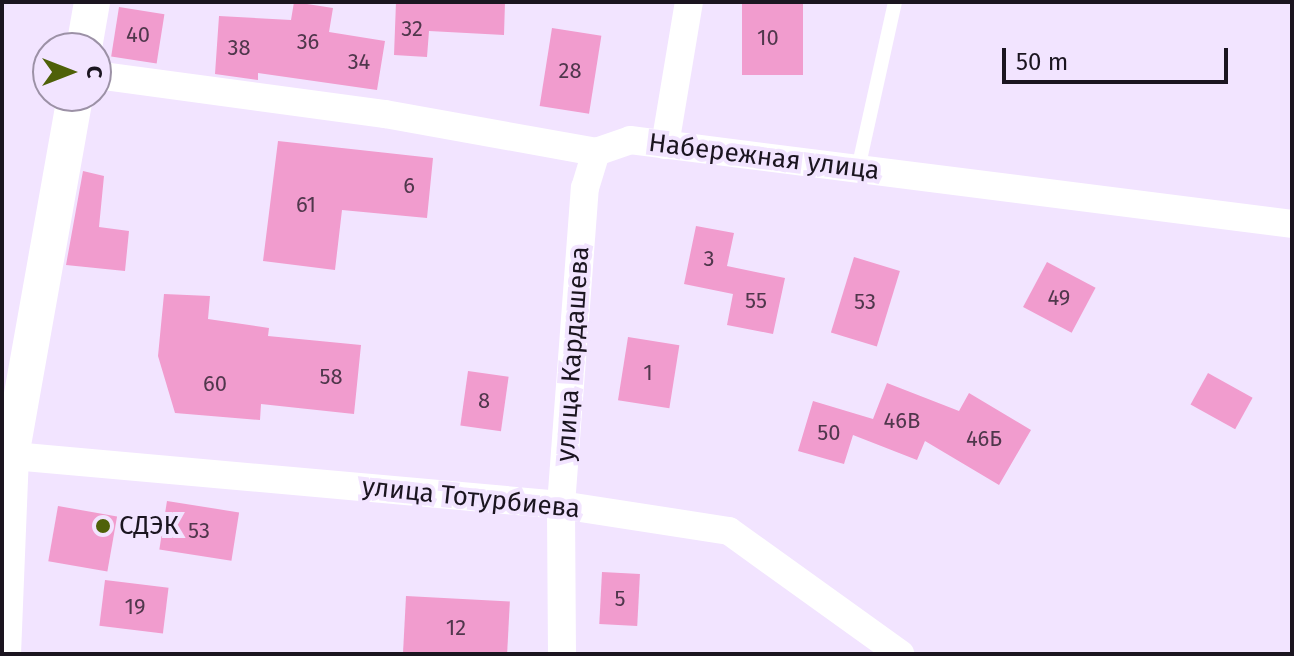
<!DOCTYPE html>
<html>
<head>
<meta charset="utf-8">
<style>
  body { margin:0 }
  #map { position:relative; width:1294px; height:656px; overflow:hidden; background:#f2e4ff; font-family:"Fira Sans",sans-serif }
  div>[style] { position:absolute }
  .building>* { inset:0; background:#f19cce; transform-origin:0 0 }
  .service>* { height:14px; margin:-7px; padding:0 7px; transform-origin:7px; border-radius:7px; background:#fff }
  .minor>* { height:28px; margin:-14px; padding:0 14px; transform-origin:14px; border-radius:14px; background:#fff }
  .tertiary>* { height:36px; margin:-18px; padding:0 18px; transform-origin:18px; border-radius:18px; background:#fff }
  .dots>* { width:22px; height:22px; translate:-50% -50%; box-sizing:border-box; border:4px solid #f2e4ff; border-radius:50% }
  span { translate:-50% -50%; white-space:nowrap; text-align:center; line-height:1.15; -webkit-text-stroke:8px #f2e4ff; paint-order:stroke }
  .number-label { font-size:22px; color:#50374c }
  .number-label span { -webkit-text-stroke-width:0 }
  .street-label { font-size:26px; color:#1b1520 }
  .poi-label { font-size:26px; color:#1b1520 }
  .left { translate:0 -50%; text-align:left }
  .frame { position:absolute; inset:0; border:4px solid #1b1520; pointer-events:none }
  .north { position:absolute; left:32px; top:32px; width:80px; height:80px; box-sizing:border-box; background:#f2e4ff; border:2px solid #9c91a6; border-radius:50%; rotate:90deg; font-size:22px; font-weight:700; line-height:32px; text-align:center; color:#1b1520 }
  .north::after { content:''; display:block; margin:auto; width:28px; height:36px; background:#4f6109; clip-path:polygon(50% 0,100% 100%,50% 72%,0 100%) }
  .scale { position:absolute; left:1002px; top:48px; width:226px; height:36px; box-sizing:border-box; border:4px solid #1b1520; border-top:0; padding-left:10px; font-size:24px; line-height:28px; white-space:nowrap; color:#1b1520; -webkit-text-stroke:6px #f2e4ff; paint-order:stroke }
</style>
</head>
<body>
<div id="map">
  <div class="building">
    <i style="clip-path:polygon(294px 2px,333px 8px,329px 32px,385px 41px,377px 90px,258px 73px,258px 80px,215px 74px,219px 16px,291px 20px)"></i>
    <i style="clip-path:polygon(396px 2px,505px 2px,504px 35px,429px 31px,427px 57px,394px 55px)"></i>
    <i style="left:742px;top:2px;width:61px;height:73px"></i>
    <i style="left:119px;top:7px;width:46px;height:50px;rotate:9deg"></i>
    <i style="left:552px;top:28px;width:50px;height:79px;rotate:9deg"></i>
    <i style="clip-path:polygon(278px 141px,433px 158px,427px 218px,342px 210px,335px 270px,263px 261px)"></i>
    <i style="clip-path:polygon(83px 171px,104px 176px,99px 227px,129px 231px,125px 271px,66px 265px)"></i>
    <i style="clip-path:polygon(696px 226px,734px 233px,727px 266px,785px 278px,773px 334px,727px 325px,733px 294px,684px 284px)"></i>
    <i style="left:854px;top:257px;width:48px;height:79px;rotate:17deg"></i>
    <i style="left:1047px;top:262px;width:55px;height:51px;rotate:28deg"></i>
    <i style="clip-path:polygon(164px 294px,210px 296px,208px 319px,269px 328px,268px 336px,361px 345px,354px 414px,261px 404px,260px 420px,175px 413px,158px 356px)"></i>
    <i style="left:628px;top:337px;width:52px;height:64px;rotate:9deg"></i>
    <i style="left:468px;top:371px;width:41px;height:55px;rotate:8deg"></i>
    <i style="left:1208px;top:373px;width:51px;height:36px;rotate:29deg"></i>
    <i style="clip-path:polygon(887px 383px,959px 411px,969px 393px,1031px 430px,999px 485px,925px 441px,917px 460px,853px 435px,844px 464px,798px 451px,813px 401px,873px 419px)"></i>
    <i style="left:167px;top:501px;width:73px;height:49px;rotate:9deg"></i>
    <i style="left:58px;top:506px;width:60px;height:56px;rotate:10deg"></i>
    <i style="left:602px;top:572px;width:38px;height:52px;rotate:3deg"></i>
    <i style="left:105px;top:580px;width:64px;height:46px;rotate:7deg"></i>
    <i style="left:406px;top:596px;width:104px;height:58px;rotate:3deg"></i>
  </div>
  <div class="service">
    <i style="left:858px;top:169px;width:171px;rotate:-77.5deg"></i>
  </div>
  <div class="minor">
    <i style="left:96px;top:75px;width:292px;rotate:7.7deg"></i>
    <i style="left:385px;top:114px;width:214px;rotate:10.2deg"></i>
    <i style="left:596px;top:152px;width:36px;rotate:-19deg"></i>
    <i style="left:630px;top:140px;width:667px;rotate:7.23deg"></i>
    <i style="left:665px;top:145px;width:145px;rotate:-80.5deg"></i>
    <i style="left:2px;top:455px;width:561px;rotate:5.11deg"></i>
    <i style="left:561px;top:505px;width:170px;rotate:8.8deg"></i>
    <i style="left:729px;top:531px;width:211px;rotate:35.7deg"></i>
    <i style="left:562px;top:654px;width:149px;rotate:-90.4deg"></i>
    <i style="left:561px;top:505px;width:318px;rotate:-85.7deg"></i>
    <i style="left:585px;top:188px;width:38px;rotate:-73deg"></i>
  </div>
  <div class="tertiary">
    <i style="left:84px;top:48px;width:47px;rotate:-80.1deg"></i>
    <i style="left:3px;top:654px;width:198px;rotate:-87.7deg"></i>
    <i style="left:11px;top:456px;width:366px;rotate:-79.9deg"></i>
  </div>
  <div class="dots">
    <i style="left:103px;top:526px;background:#4f6109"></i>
  </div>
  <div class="number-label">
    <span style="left:412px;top:29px">32</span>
    <span style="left:138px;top:35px">40</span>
    <span style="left:768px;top:38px">10</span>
    <span style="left:308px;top:42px">36</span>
    <span style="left:239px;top:48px">38</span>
    <span style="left:359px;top:62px">34</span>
    <span style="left:570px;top:71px">28</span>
    <span style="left:409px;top:186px">6</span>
    <span style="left:306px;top:205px">61</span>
    <span style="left:709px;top:259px">3</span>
    <span style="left:1059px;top:298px">49</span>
    <span style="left:756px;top:301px">55</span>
    <span style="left:865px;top:302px">53</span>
    <span style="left:648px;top:373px">1</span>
    <span style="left:331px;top:377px">58</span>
    <span style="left:215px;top:384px">60</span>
    <span style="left:484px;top:401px">8</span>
    <span style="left:902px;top:421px">46В</span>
    <span style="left:829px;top:433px">50</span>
    <span style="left:984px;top:439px">46Б</span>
    <span style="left:199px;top:531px">53</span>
    <span style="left:620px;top:599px">5</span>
    <span style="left:135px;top:607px">19</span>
    <span style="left:456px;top:628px">12</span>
  </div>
  <div class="street-label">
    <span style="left:764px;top:157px;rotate:7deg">Набережная улица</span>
    <span style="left:573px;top:354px;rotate:-86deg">улица Кардашева</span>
    <span style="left:471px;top:498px;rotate:6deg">улица Тотурбиева</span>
  </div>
  <div class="poi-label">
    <span class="left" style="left:119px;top:526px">СДЭК</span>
  </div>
  <div class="frame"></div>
  <div class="north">С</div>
  <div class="scale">50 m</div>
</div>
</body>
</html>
